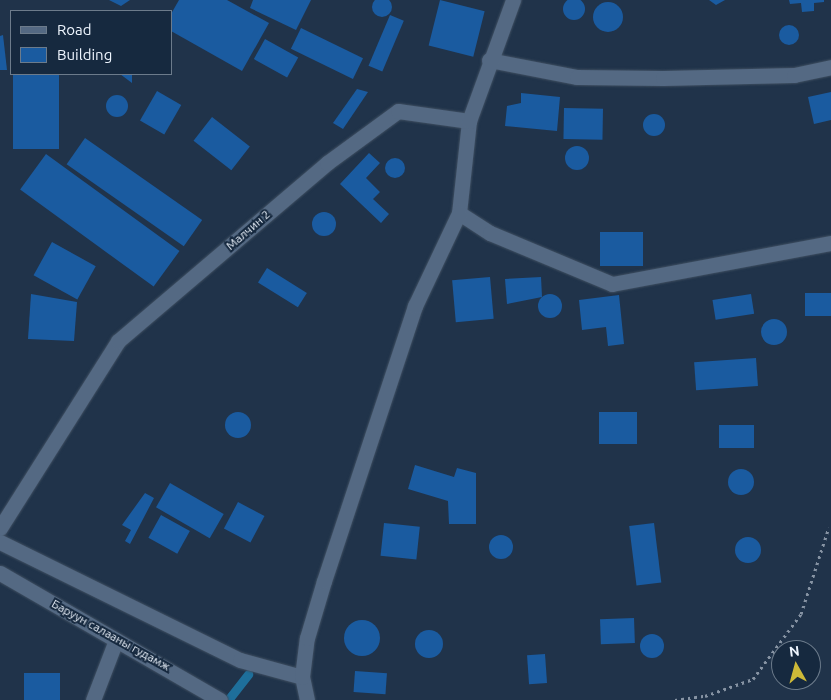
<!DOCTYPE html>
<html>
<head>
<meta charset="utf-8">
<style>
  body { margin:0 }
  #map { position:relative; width:831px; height:700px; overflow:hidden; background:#20334a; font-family:Ubuntu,sans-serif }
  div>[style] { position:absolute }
  .stream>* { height:9px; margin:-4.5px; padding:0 4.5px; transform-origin:4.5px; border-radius:4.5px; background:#1e6f9b }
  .building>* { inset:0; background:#1a5ba0; transform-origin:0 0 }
  .round { border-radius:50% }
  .path>* { height:3px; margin-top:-1.5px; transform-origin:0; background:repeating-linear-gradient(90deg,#8693a3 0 2.5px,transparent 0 6.5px) }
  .roads { filter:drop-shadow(0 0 1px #3f4f61) drop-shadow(0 0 1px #3f4f61) }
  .street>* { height:15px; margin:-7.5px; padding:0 7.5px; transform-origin:7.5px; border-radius:7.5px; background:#546983 }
  .secondary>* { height:15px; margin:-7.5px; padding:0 7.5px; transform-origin:7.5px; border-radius:7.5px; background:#546983 }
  span { translate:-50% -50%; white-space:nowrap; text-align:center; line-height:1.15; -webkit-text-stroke:4px #16293f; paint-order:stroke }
  .street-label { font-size:12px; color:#eef5fe }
  .legend { position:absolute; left:10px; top:10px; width:162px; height:65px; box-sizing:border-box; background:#16293f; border:1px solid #6c7b8b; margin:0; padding:6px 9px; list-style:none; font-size:15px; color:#eef5fe }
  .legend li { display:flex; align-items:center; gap:10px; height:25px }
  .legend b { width:25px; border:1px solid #6c7b8b }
  .north { position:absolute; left:771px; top:640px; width:50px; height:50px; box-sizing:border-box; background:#16293f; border:1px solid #6c7b8b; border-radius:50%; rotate:353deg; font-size:14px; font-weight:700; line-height:20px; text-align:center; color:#eef5fe }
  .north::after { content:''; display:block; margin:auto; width:18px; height:22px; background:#cdb938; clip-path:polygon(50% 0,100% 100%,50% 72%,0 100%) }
</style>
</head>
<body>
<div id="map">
  <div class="stream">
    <i style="left:228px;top:700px;width:33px;rotate:-52deg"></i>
  </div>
  <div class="building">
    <i class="round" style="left:372px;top:-3px;width:20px;height:20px"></i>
    <i class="round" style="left:563px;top:-2px;width:22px;height:22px"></i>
    <i style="clip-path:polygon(109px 0,130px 0,121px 6px)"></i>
    <i style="clip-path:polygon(179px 0,227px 0,269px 23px,242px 71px,171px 31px,171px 14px)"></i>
    <i style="clip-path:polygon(253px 0,311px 0,296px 30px,250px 8px)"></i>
    <i style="left:440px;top:0;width:46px;height:47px;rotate:14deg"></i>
    <i style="clip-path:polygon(709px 0,725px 0,716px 5px)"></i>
    <i style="clip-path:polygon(789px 0,824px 0,824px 2px,814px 3px,814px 11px,802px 12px,801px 3px,790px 4px)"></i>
    <i class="round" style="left:593px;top:2px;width:30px;height:30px"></i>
    <i style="left:390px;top:15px;width:15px;height:55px;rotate:23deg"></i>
    <i class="round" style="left:779px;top:25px;width:20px;height:20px"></i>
    <i style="left:301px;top:28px;width:69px;height:23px;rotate:26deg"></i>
    <i style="clip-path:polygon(3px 35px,7px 70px,0 70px,0 36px)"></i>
    <i style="left:265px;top:39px;width:38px;height:23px;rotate:29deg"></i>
    <i style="left:13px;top:74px;width:46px;height:75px"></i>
    <i style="clip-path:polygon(120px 74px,132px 74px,132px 83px)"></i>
    <i style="clip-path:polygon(357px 89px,368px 92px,343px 129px,333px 123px)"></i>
    <i style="left:157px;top:91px;width:28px;height:34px;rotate:30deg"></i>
    <i style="clip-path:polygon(831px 92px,831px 120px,814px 124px,808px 97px)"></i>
    <i style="clip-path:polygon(521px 93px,560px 97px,557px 131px,505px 126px,507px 106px,521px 103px)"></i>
    <i class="round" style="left:106px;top:95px;width:22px;height:22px"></i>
    <i style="left:564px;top:108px;width:39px;height:31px;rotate:1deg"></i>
    <i class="round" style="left:643px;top:114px;width:22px;height:22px"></i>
    <i style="left:212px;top:117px;width:48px;height:30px;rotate:38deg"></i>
    <i style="left:85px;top:138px;width:143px;height:32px;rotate:35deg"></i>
    <i class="round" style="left:565px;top:146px;width:24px;height:24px"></i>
    <i style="clip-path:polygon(369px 153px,380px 163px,366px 178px,380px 192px,373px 199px,389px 214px,381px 223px,340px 184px)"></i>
    <i style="left:46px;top:154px;width:165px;height:44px;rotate:36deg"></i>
    <i class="round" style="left:385px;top:158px;width:20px;height:20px"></i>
    <i class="round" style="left:312px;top:212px;width:24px;height:24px"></i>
    <i style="left:600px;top:232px;width:43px;height:34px"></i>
    <i style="left:52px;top:242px;width:50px;height:38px;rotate:29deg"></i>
    <i style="left:267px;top:268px;width:47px;height:17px;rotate:32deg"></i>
    <i style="left:490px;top:277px;width:42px;height:38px;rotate:85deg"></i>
    <i style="clip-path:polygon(541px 277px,542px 297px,507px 304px,505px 279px)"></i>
    <i style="left:831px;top:293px;width:23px;height:26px;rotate:90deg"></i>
    <i style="clip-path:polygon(31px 294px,77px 302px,74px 341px,28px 339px)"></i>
    <i style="left:751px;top:294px;width:20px;height:39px;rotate:81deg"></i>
    <i class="round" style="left:538px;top:294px;width:24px;height:24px"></i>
    <i style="clip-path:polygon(619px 295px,624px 344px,608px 346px,606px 327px,582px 330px,579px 300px)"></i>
    <i class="round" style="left:761px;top:319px;width:26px;height:26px"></i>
    <i style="left:756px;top:358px;width:28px;height:62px;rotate:86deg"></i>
    <i style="left:637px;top:412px;width:32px;height:38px;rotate:90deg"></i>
    <i class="round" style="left:225px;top:412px;width:26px;height:26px"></i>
    <i style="left:719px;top:425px;width:35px;height:23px"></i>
    <i style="clip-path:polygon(415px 465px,454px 477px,457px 468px,476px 473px,476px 524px,449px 524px,448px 501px,408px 489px)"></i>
    <i class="round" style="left:728px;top:469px;width:26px;height:26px"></i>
    <i style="left:170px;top:483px;width:62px;height:28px;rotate:30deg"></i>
    <i style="clip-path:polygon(145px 493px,154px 498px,130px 544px,125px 541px,131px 530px,122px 525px)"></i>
    <i style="left:238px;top:502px;width:30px;height:30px;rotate:28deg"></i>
    <i style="left:161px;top:515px;width:33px;height:26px;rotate:29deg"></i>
    <i style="left:384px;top:523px;width:36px;height:33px;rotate:6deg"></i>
    <i style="left:654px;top:523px;width:60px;height:25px;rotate:83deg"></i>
    <i class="round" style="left:489px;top:535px;width:24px;height:24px"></i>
    <i class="round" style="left:735px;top:537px;width:26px;height:26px"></i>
    <i style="left:634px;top:618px;width:25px;height:34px;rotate:88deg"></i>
    <i class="round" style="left:344px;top:620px;width:36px;height:36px"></i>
    <i class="round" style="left:415px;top:630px;width:28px;height:28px"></i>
    <i class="round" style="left:640px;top:634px;width:24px;height:24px"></i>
    <i style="left:545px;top:654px;width:29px;height:18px;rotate:86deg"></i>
    <i style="left:355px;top:671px;width:32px;height:21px;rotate:4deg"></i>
    <i style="left:24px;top:673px;width:36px;height:27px"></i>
  </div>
  <div class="path">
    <i style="left:675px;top:700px;width:30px;rotate:-8deg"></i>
    <i style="left:705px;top:696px;width:51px;rotate:-19.5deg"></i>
    <i style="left:753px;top:679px;width:81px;rotate:-53.6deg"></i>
    <i style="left:801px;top:614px;width:91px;rotate:-72.2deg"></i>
  </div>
  <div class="roads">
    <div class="street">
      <i style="left:489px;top:60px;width:90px;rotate:10.9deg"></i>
      <i style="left:577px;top:77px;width:86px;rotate:0.7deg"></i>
      <i style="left:663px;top:78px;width:131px;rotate:-1.3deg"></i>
      <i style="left:794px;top:75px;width:38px;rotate:-12deg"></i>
      <i style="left:469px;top:121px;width:93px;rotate:96.2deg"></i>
      <i style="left:459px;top:213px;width:37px;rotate:33deg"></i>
      <i style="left:490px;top:233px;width:132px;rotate:22.7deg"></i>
      <i style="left:612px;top:284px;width:223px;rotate:-10.6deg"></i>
      <i style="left:0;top:528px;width:221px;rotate:-57.7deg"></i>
      <i style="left:118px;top:341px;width:275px;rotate:-40.4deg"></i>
      <i style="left:327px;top:163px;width:88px;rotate:-36.2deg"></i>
      <i style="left:398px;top:111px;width:72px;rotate:8deg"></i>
      <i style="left:469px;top:121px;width:129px;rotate:-70deg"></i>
      <i style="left:0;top:542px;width:267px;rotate:26.2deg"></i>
      <i style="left:240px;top:660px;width:64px;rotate:15.3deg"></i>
      <i style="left:93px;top:700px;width:64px;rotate:-69deg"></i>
      <i style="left:307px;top:700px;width:24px;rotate:-102deg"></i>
      <i style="left:302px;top:677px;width:39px;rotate:-83deg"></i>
      <i style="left:307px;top:638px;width:59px;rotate:-73.4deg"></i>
      <i style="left:324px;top:581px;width:290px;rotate:-71.7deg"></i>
      <i style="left:415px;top:306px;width:103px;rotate:-64.7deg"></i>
    </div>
    <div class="secondary">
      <i style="left:0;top:573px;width:254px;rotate:30deg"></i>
    </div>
  </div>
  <div class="street-label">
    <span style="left:248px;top:230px;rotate:-41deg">Малчин 2</span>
    <span style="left:111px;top:635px;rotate:29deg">Баруун салааны гудамж</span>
  </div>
  <ul class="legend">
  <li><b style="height:6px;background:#546983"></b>Road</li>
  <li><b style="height:14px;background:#1a5ba0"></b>Building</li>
  </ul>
  <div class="north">N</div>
</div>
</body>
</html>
